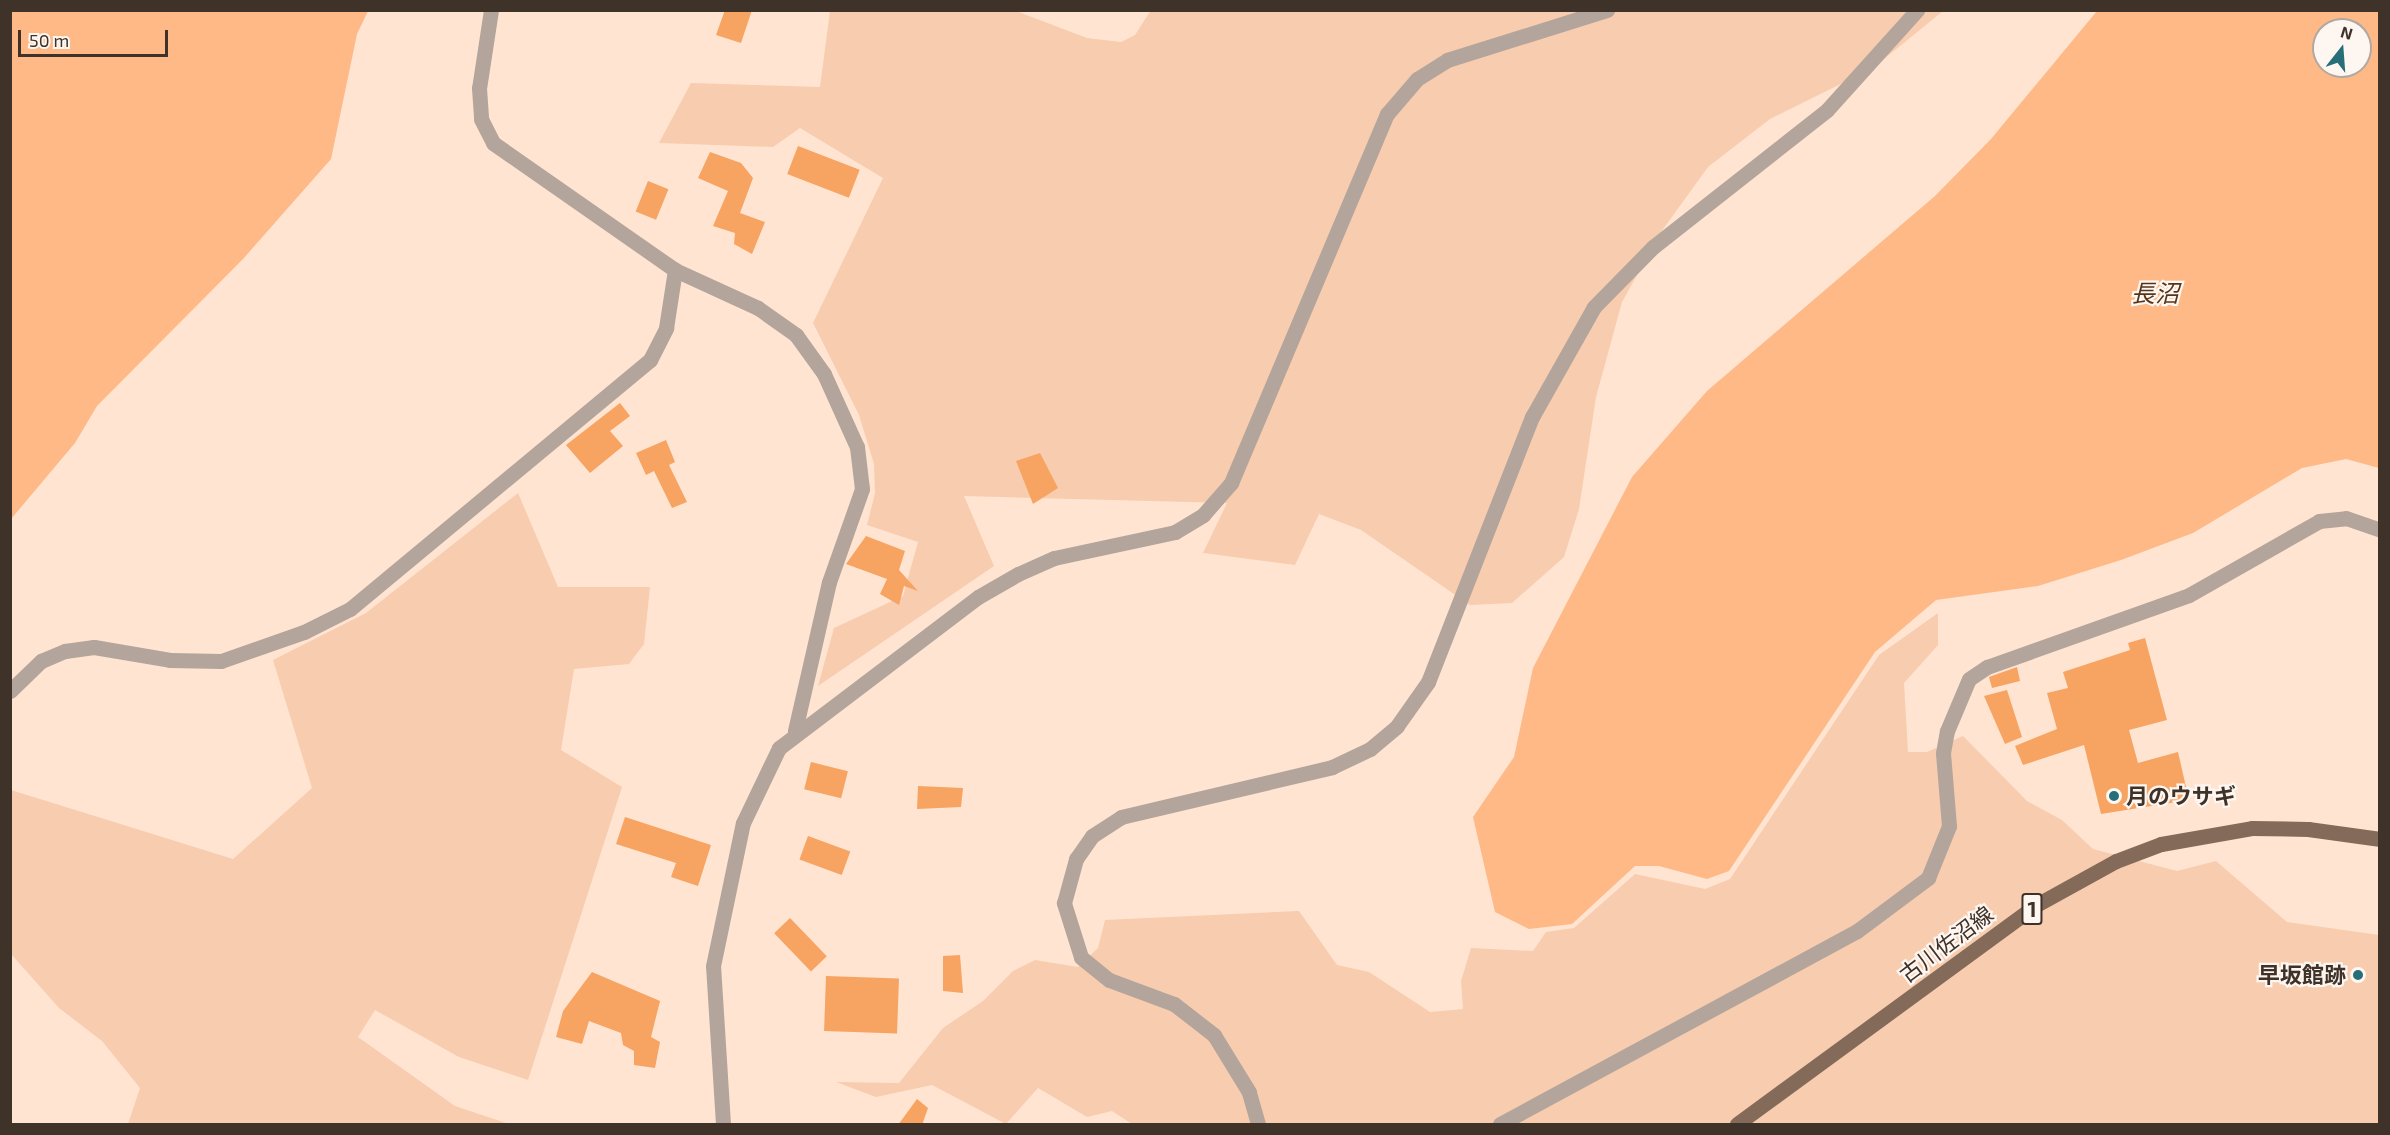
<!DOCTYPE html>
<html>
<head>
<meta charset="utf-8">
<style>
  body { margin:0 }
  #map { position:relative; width:2390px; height:1135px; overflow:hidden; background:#ffe4d1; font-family:"Exo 2","Noto Sans JP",sans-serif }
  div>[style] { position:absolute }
  .green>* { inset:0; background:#f8ccae }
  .water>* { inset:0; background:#feb986 }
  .building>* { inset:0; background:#f7a361; transform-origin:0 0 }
  .minor>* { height:15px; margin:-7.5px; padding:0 7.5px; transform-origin:7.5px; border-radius:7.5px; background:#b3a59b }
  .major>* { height:15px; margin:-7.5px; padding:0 7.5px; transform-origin:7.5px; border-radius:7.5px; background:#846b59 }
  .dots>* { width:16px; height:16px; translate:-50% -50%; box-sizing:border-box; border:3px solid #fdf6f1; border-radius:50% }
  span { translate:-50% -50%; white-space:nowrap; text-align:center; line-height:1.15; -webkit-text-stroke:4.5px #fdf6f1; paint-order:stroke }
  .shield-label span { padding:2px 4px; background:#fdf6f1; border:2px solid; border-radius:4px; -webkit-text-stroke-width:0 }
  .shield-label { font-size:21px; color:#3f3229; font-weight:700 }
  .poi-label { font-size:22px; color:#3f3229; font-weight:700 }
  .left { translate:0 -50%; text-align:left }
  .right { translate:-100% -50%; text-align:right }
  .street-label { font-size:22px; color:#3f3229 }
  .water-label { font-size:24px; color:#57351a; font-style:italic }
  .frame { position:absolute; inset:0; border:12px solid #3f3229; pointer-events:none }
  .north { position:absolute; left:2312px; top:18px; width:60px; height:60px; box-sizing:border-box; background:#fdf6f1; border:2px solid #b1a8a1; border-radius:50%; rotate:17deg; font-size:16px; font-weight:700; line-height:24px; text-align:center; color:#3f3229 }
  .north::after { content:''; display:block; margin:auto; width:21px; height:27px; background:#266f79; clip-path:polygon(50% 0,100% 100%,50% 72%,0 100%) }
  .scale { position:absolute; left:18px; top:30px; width:150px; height:27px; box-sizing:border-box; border:3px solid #3f3229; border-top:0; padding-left:8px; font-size:18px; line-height:21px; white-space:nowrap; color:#3f3229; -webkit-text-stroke:4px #fdf6f1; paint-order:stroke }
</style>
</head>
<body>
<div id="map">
  <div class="green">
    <i style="clip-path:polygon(1151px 10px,1943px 11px,1873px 68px,1770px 119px,1708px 167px,1661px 232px,1622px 302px,1596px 397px,1579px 509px,1564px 557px,1512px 603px,1470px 605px,1361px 530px,1319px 514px,1295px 565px,1203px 553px,1227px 503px,964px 496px,994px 566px,818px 686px,834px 628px,903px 596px,918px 542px,867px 525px,875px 493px,874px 464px,859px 415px,813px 323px,883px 178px,800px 128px,773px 147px,659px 143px,691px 83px,820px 87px,830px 11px,1016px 11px,1087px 38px,1121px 42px,1135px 35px)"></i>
    <i style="clip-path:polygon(518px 493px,558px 587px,650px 587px,644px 644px,629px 664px,574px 669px,561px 750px,622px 787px,528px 1080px,459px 1057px,375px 1010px,358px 1037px,455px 1106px,509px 1124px,128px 1124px,140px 1088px,102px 1041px,59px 1008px,11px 954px,11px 790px,233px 859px,312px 788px,273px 660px,366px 613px)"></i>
    <i style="clip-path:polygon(1938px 613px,1938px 645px,1904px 683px,1908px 752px,1927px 752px,1963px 736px,2027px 801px,2062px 820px,2093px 849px,2177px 871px,2216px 861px,2287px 922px,2379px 935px,2379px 1124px,1132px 1124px,1112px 1111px,1087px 1117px,1038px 1088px,1006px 1124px,932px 1085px,876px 1097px,836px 1082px,899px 1083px,943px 1028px,983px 1001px,1013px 971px,1035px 960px,1078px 967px,1098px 948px,1105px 920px,1299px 911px,1337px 965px,1369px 972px,1430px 1012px,1463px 1009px,1461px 981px,1471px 948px,1533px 951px,1546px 932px,1574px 928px,1635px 874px,1705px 889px,1730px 879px,1879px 655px)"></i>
  </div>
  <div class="water">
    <i style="clip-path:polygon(11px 10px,368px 11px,357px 34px,331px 159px,243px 259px,97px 406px,75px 443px,11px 519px)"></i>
    <i style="clip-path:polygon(evenodd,2097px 11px,2379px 11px,2379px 468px,2346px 459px,2302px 468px,2193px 533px,2121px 560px,2038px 586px,1936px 600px,1875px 652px,1729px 871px,1707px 879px,1659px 866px,1635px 866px,1572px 924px,1529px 929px,1495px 912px,1473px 817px,1514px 757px,1533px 668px,1632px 477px,1707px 391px,1935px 196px,1991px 139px,2097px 11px,2324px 30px,2360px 30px,2360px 66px,2324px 66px,2324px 30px)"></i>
  </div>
  <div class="building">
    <i style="clip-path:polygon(725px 10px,752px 10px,741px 43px,716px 35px)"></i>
    <i style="left:798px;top:146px;width:66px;height:30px;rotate:21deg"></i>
    <i style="clip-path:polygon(710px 152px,741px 163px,753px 178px,740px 213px,765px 222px,752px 254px,734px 244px,735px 233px,713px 226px,728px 191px,698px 178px)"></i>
    <i style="left:648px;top:181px;width:22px;height:33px;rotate:22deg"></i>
    <i style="clip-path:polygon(620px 403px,630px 416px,610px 431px,623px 446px,590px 473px,566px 445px)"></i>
    <i style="clip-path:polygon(666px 440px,675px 462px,669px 465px,687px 502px,672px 508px,654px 471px,646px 475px,636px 453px)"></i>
    <i style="clip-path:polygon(1040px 453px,1058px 488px,1033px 504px,1016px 461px)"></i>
    <i style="clip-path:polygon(866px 536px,905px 551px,899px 570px,918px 591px,904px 586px,899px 605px,880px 594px,887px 579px,846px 564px)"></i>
    <i style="clip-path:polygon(2145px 638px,2167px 720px,2129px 730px,2138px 763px,2178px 752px,2189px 800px,2101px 814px,2084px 745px,2023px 765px,2015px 746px,2057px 729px,2047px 693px,2068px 688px,2063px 672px,2130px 650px,2128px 643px)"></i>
    <i style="clip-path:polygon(2017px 667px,2020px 681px,1992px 688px,1989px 677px)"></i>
    <i style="clip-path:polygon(2007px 690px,2022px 737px,2005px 744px,1984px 696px)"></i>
    <i style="left:811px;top:762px;width:38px;height:28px;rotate:14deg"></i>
    <i style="clip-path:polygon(918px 786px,963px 788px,961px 807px,917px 809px)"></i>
    <i style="clip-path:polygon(625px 817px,711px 845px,698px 886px,671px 877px,676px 863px,616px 844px)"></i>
    <i style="left:808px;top:836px;width:45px;height:25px;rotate:20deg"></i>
    <i style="left:790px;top:918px;width:53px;height:22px;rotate:46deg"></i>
    <i style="clip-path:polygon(960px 955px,963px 993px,943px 991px,943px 956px)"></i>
    <i style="clip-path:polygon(592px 972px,660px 1001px,651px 1037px,660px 1042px,655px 1068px,634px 1065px,634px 1051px,623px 1045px,621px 1033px,589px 1021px,582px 1044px,556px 1037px,563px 1011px)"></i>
    <i style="left:826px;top:976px;width:73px;height:55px;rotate:2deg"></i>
    <i style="clip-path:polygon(917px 1099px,928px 1108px,922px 1125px,898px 1125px)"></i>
  </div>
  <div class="minor">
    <i style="left:491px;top:10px;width:79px;rotate:98.7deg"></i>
    <i style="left:479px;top:88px;width:31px;rotate:86deg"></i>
    <i style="left:481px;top:119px;width:27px;rotate:63deg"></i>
    <i style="left:493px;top:143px;width:222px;rotate:34.9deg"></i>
    <i style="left:675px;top:270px;width:91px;rotate:24.6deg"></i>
    <i style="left:758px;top:308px;width:47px;rotate:35.4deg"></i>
    <i style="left:796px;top:335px;width:48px;rotate:54.3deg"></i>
    <i style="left:824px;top:374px;width:80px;rotate:65.7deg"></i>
    <i style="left:857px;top:447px;width:42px;rotate:83.2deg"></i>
    <i style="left:862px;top:489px;width:99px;rotate:109.5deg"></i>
    <i style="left:829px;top:582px;width:153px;rotate:102.9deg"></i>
    <i style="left:10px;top:691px;width:43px;rotate:-44.1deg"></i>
    <i style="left:41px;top:661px;width:26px;rotate:-23deg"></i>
    <i style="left:65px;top:651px;width:29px;rotate:-8deg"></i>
    <i style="left:94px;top:647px;width:77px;rotate:9.7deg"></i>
    <i style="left:170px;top:660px;width:51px;rotate:1.1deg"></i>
    <i style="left:221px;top:661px;width:88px;rotate:-19.3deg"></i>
    <i style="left:304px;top:632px;width:51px;rotate:-26.6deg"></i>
    <i style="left:350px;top:609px;width:390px;rotate:-39.7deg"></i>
    <i style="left:650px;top:360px;width:36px;rotate:-63deg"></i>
    <i style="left:666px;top:328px;width:59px;rotate:-81.2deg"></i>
    <i style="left:723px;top:1124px;width:158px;rotate:-93.6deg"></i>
    <i style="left:713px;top:966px;width:146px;rotate:-78.2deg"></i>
    <i style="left:743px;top:823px;width:83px;rotate:-64.4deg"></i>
    <i style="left:779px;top:748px;width:250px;rotate:-37.2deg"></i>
    <i style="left:978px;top:597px;width:46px;rotate:-29.9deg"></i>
    <i style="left:1018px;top:574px;width:39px;rotate:-24deg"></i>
    <i style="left:1054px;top:558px;width:124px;rotate:-12.1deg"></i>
    <i style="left:1175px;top:532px;width:33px;rotate:-31deg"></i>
    <i style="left:1203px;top:515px;width:43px;rotate:-48.8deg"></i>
    <i style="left:1231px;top:483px;width:401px;rotate:-67.1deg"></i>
    <i style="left:1387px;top:114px;width:46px;rotate:-49.4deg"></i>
    <i style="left:1417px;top:79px;width:36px;rotate:-32deg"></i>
    <i style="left:1447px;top:60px;width:168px;rotate:-17.4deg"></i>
    <i style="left:1258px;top:1124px;width:33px;rotate:-106deg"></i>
    <i style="left:1249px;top:1092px;width:67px;rotate:-121.6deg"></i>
    <i style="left:1214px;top:1035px;width:51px;rotate:-142.2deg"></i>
    <i style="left:1174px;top:1004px;width:69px;rotate:-159.7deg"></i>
    <i style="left:1109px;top:980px;width:36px;rotate:-141deg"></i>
    <i style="left:1081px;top:957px;width:57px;rotate:-107.5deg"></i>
    <i style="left:1064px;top:903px;width:46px;rotate:-74.7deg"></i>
    <i style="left:1076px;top:859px;width:28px;rotate:-55deg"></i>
    <i style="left:1092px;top:836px;width:35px;rotate:-33deg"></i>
    <i style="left:1121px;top:817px;width:217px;rotate:-13.3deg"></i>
    <i style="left:1332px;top:767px;width:42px;rotate:-25.3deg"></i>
    <i style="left:1370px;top:749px;width:35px;rotate:-40deg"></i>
    <i style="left:1397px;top:726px;width:54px;rotate:-54.8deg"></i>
    <i style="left:1428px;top:682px;width:285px;rotate:-68.6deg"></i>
    <i style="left:1532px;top:417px;width:126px;rotate:-60.6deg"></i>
    <i style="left:1594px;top:307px;width:84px;rotate:-45.5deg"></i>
    <i style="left:1653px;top:247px;width:221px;rotate:-38.2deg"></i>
    <i style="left:1827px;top:110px;width:135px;rotate:-48deg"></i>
    <i style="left:1500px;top:1124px;width:406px;rotate:-28.4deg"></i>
    <i style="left:1857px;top:931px;width:89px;rotate:-36.7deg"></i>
    <i style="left:1928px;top:878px;width:56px;rotate:-68deg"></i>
    <i style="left:1949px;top:826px;width:73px;rotate:-94.7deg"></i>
    <i style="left:1943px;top:753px;width:22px;rotate:-80deg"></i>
    <i style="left:1947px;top:731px;width:56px;rotate:-67.1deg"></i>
    <i style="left:1969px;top:679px;width:22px;rotate:-34deg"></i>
    <i style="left:1987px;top:667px;width:214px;rotate:-19.6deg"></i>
    <i style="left:2189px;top:595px;width:150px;rotate:-29.6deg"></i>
    <i style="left:2319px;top:521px;width:27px;rotate:-6deg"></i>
    <i style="left:2346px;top:518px;width:36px;rotate:19deg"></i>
  </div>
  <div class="major">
    <i style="left:1737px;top:1124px;width:373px;rotate:-36.2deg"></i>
    <i style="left:2038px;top:904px;width:89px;rotate:-28.9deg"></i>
    <i style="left:2116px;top:861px;width:48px;rotate:-20.7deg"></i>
    <i style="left:2161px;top:844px;width:92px;rotate:-10deg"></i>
    <i style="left:2252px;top:828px;width:56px;rotate:1deg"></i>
    <i style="left:2308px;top:829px;width:73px;rotate:7.9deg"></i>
  </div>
  <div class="dots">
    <i style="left:2114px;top:796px;background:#266f79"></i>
    <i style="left:2358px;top:975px;background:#266f79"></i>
  </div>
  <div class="shield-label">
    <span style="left:2032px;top:909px">1</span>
  </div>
  <div class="poi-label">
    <span class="left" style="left:2126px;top:796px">月のウサギ</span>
    <span class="right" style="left:2346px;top:975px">早坂館跡</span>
  </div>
  <div class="street-label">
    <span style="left:1946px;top:944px;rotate:-37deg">古川佐沼線</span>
  </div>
  <div class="water-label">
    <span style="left:2155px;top:293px">長沼</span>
  </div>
  <div class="frame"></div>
  <div class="north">N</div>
  <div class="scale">50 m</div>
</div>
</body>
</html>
